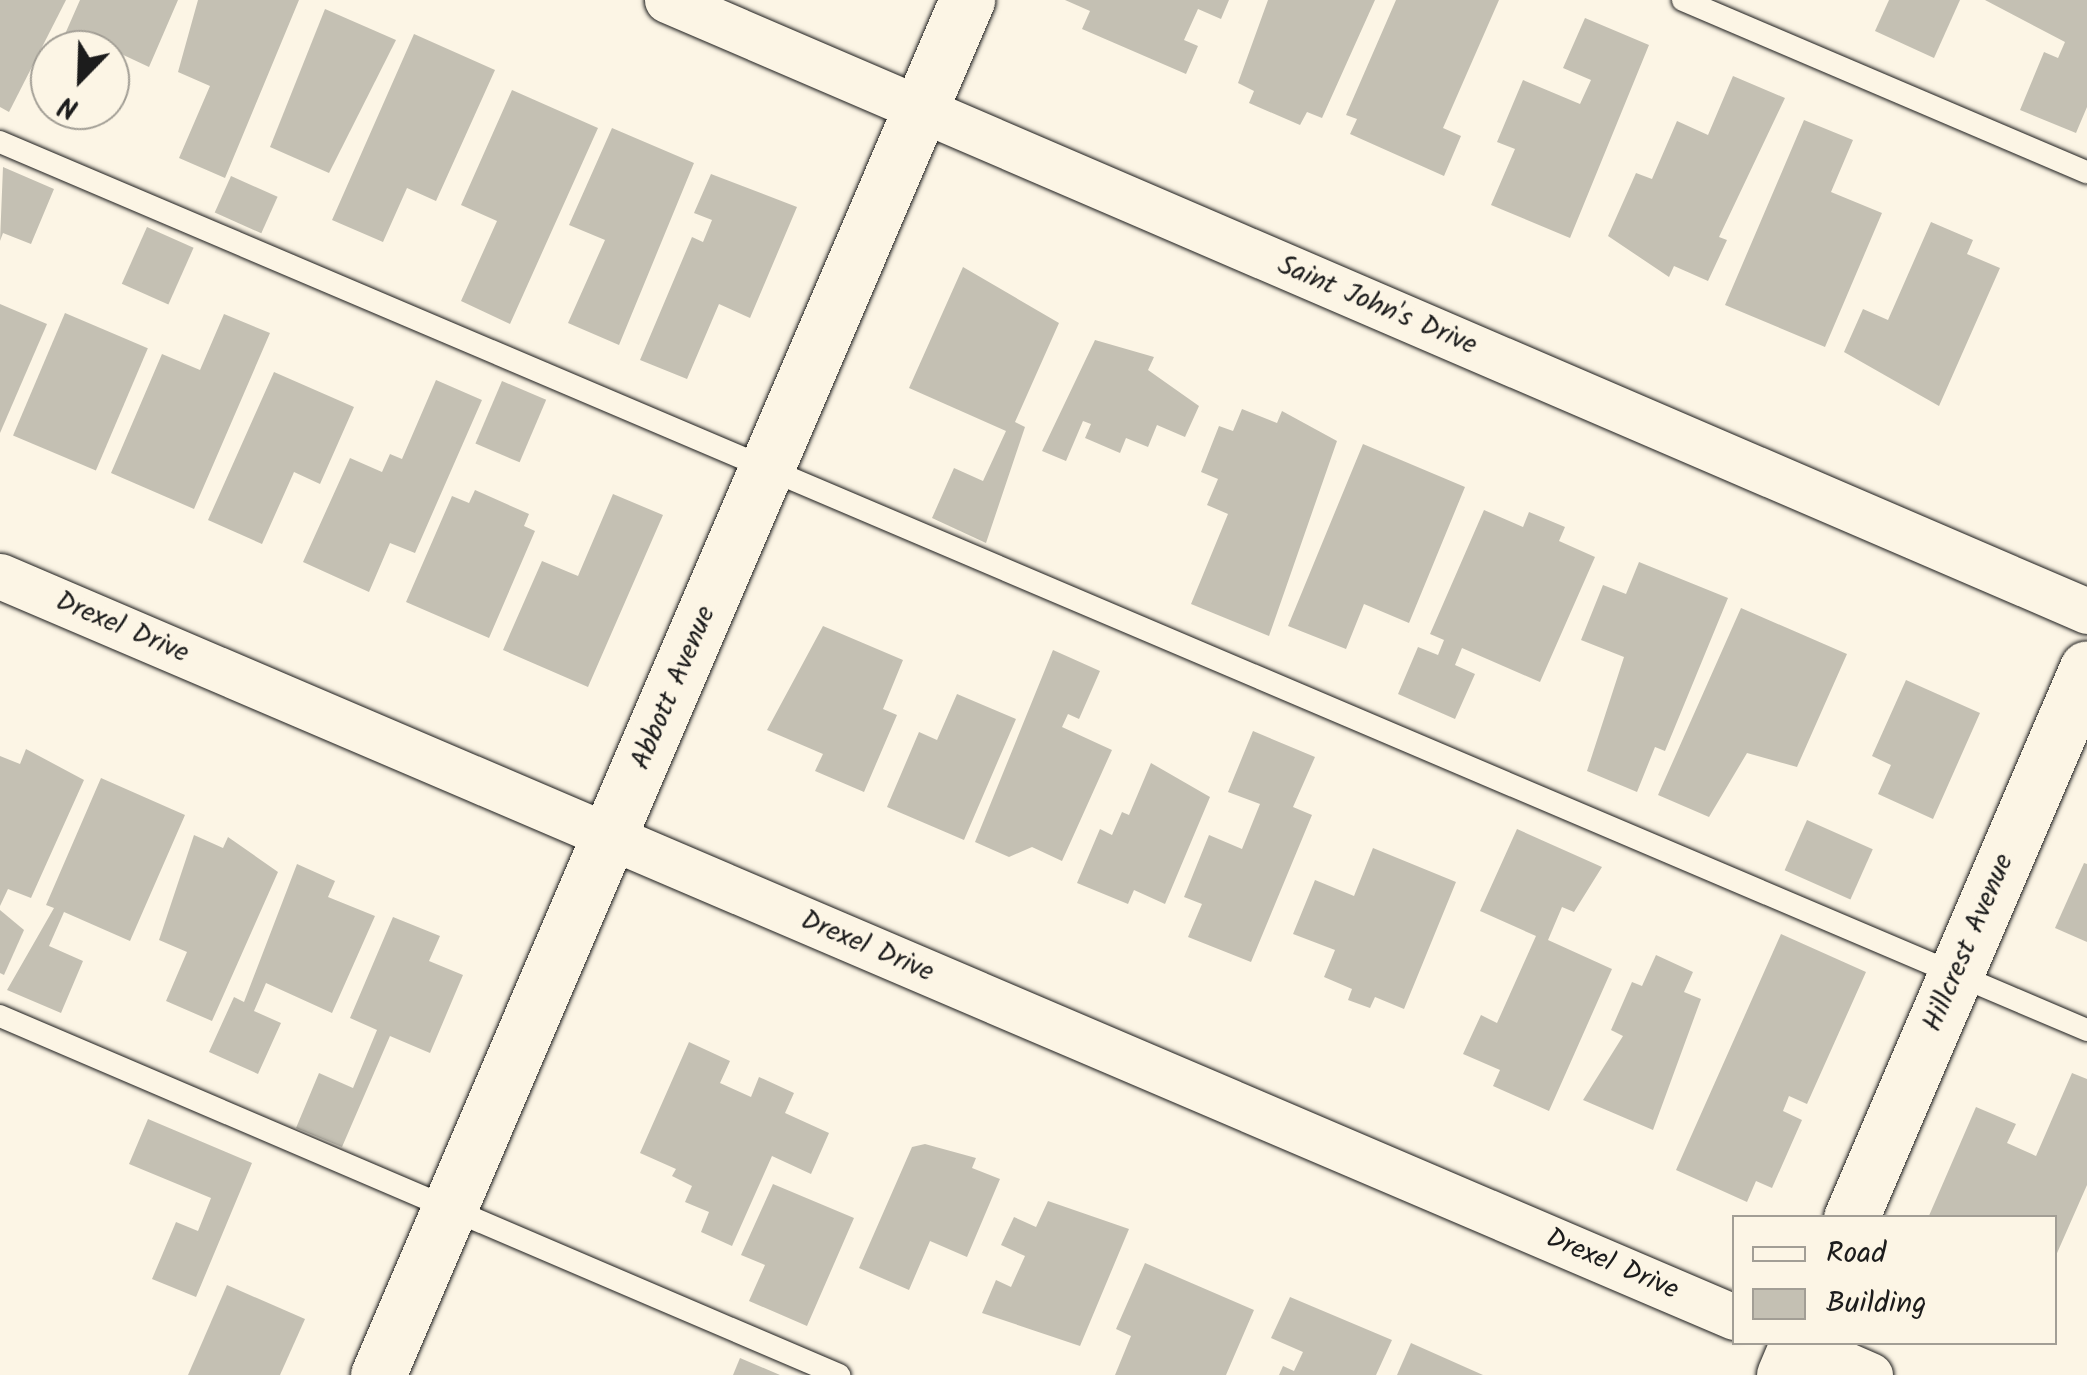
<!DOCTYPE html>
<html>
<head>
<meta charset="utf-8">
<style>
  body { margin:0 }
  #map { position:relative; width:2087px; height:1375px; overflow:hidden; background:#fcf5e5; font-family:Kalam,sans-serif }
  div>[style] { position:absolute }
  .building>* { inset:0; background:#c4c0b3; transform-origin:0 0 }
  .roads { filter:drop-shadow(0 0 2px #1c1c1c) drop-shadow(0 0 2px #1c1c1c) }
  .service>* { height:22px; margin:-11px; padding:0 11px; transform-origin:11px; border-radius:11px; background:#fcf5e5 }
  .minor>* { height:45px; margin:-22.5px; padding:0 22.5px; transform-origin:22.5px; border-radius:22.5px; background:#fcf5e5 }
  .tertiary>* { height:55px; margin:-27.5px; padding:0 27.5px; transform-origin:27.5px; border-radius:27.5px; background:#fcf5e5 }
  span { translate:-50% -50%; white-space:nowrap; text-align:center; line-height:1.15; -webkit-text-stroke:10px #fcf5e5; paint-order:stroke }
  .street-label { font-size:28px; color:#1c1c1c }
  .legend { position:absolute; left:1732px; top:1215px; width:325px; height:130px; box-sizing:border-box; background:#fcf5e5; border:2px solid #a29e95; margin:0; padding:12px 18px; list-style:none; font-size:30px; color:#1c1c1c }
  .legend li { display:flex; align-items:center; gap:20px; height:50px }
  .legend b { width:50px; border:2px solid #a29e95 }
  .north { position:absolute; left:30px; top:30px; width:100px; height:100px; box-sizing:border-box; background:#fcf5e5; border:2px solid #a29e95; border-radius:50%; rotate:203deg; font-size:28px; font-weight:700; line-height:40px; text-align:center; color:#1c1c1c }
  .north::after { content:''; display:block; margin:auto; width:35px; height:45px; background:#1c1c1c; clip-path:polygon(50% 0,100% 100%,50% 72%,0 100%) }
</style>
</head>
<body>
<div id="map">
  <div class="building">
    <i style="clip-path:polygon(0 0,66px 0,9px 112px,0 107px)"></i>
    <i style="clip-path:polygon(80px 0,178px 0,149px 67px,117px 52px,110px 69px,110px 50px,58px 50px)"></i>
    <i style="clip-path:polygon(198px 0,299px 0,225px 178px,179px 158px,210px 86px,178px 72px)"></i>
    <i style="clip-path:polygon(1065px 0,1229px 0,1221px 19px,1198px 9px,1184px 40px,1198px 46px,1186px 74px,1082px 29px,1090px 11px)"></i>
    <i style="clip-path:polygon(1268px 0,1375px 0,1322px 118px,1307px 112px,1300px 125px,1249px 103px,1254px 91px,1238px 83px)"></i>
    <i style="clip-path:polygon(1396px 0,1499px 0,1443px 128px,1461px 136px,1444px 176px,1350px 134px,1357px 119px,1346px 115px)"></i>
    <i style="clip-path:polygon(1889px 0,1960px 0,1934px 58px,1875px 31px)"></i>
    <i style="clip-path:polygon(1985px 0,2087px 0,2087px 107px,2076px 133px,2020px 110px,2044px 52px,2058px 58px,2065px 42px)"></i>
    <i style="clip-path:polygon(325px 9px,396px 40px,329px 173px,270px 147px)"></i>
    <i style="clip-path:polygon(1585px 18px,1649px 45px,1570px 238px,1491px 205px,1515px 149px,1497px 142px,1523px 80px,1580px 104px,1591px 80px,1563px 68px)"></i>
    <i style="clip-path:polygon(414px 34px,495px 70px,436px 201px,407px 188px,383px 242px,332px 220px)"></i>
    <i style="clip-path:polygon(1733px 76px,1785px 98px,1719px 237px,1727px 240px,1708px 281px,1674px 266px,1669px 277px,1608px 236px,1636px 173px,1652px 179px,1677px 121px,1708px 135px)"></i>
    <i style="clip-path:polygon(512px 90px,598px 128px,510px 324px,461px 301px,497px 221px,461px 205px)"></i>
    <i style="clip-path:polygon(1804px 120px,1853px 140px,1831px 192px,1882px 213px,1825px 347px,1725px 305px)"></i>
    <i style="clip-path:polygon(612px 128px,694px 163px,619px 345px,568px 323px,605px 240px,569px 225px)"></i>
    <i style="clip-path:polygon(3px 167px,54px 189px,31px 244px,3px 233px,0 241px)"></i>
    <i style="clip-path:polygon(711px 174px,797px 207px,750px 318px,719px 304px,687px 379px,640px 360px,692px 237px,703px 242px,712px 220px,694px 213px)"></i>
    <i style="left:231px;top:176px;width:51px;height:40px;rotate:24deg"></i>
    <i style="clip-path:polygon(1931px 222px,1973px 240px,1967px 254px,2000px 268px,1939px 406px,1844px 352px,1863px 309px,1888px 320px)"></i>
    <i style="left:147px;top:227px;width:51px;height:62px;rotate:24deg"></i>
    <i style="clip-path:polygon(963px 267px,1059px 323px,1015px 422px,1025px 427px,986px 543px,932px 518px,954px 468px,983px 481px,1006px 431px,909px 388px)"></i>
    <i style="clip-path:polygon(0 304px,47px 324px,0 433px)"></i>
    <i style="left:65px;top:313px;width:90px;height:133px;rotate:23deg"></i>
    <i style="clip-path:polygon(224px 314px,270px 333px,194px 509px,111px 473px,162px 354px,200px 370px)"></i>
    <i style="clip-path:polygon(1095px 340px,1154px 357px,1148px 370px,1199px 406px,1185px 437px,1157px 425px,1148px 447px,1126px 438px,1120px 453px,1085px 438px,1091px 424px,1083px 421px,1066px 461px,1042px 451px)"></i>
    <i style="clip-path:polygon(274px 372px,354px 407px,320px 484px,294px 472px,262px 544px,208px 520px)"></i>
    <i style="clip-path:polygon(436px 380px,482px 400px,415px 553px,390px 543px,369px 592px,303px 562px,350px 458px,382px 472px,390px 454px,402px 459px)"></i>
    <i style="left:502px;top:381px;width:48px;height:68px;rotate:23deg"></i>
    <i style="clip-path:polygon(1242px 409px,1277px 423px,1282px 411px,1337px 441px,1269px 636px,1191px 604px,1228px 514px,1207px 505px,1218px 479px,1201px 472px,1219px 426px,1233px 431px)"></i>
    <i style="clip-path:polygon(1363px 444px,1465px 487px,1409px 623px,1364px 604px,1346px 649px,1288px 626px)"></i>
    <i style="clip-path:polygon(475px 490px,529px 514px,524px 526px,535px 531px,489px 638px,406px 602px,452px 496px,469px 503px)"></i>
    <i style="clip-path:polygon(613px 494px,663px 515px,588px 687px,503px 650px,542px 561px,578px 576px)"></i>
    <i style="clip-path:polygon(1484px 510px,1523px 527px,1529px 512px,1565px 527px,1559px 541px,1595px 557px,1540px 682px,1462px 648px,1455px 665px,1475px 674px,1455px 719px,1398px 694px,1418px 647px,1438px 655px,1444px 640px,1430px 634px)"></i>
    <i style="clip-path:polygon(1639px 562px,1728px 598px,1665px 751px,1655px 747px,1637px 792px,1587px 771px,1624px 657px,1581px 640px,1603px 585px,1626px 594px)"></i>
    <i style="clip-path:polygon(1741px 608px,1847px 654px,1797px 767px,1747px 753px,1709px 817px,1658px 795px)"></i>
    <i style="clip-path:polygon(823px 626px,903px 660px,883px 709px,897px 715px,864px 792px,815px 771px,823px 754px,767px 730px)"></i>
    <i style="clip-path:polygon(1053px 650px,1100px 671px,1079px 719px,1068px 714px,1062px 727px,1112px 750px,1062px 861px,1032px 847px,1009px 857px,975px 842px)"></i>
    <i style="clip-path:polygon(1906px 680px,1980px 713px,1933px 819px,1878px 794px,1891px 765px,1872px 756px)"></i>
    <i style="clip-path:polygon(957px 694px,1016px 719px,964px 840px,887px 807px,919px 732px,937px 740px)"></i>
    <i style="clip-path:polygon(1253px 731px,1315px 757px,1293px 807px,1312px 815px,1251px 962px,1188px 937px,1202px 904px,1184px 897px,1209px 835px,1242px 849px,1260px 804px,1228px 792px)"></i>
    <i style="clip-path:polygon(26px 749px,84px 780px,31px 898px,8px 889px,0 906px,0 756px,20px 764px)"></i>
    <i style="clip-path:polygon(1151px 763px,1210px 797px,1165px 904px,1134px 890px,1128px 904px,1077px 883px,1100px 829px,1112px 835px,1122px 812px,1129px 815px)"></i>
    <i style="clip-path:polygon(101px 778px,185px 815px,130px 941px,64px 912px,49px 946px,83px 961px,61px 1013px,7px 990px,54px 908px,46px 905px)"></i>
    <i style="left:1807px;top:820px;width:72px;height:55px;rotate:24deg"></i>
    <i style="clip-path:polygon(1517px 829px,1602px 867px,1574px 912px,1562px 907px,1548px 940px,1612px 969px,1549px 1111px,1493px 1086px,1500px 1070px,1463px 1054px,1481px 1015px,1497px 1023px,1536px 936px,1480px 911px)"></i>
    <i style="clip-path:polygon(194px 835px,223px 848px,228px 837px,278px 872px,212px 1021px,166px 1001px,187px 952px,159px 940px)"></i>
    <i style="clip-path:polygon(1373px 848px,1456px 882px,1404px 1009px,1375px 997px,1370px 1008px,1348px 1000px,1352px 989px,1324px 977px,1335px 950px,1293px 934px,1315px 880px,1354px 896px)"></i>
    <i style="clip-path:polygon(2084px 863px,2087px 864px,2087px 942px,2055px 928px)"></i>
    <i style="clip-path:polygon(297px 864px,335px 881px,328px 897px,375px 916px,332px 1013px,266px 983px,254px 1011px,281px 1023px,258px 1074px,209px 1052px,234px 997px,244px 1002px)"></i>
    <i style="clip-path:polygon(0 910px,24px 930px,4px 975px,0 973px)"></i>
    <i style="clip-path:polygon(393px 917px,440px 936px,429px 961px,463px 975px,430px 1053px,390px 1036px,342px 1147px,296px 1128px,319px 1073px,353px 1088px,377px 1030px,350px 1018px)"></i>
    <i style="clip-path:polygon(1781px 934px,1866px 972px,1807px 1104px,1789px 1096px,1783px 1111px,1802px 1120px,1772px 1188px,1756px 1181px,1747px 1202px,1676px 1170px)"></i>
    <i style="clip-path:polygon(1656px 955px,1693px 972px,1684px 992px,1701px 999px,1653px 1130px,1583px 1100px,1623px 1036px,1611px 1030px,1632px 982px,1642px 986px)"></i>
    <i style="clip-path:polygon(689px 1042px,730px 1061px,720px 1083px,751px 1097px,759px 1077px,794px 1093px,785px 1113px,829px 1133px,811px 1174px,772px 1156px,732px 1246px,701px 1232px,709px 1212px,685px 1202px,692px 1186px,672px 1176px,676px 1169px,640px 1153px)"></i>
    <i style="clip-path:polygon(2072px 1073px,2087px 1079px,2087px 1185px,2054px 1260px,2054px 1218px,1928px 1218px,1976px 1107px,2016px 1124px,2007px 1143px,2036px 1156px)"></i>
    <i style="clip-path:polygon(148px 1119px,252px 1163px,196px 1297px,152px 1279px,176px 1222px,198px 1231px,211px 1198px,129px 1164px)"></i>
    <i style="clip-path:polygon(925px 1144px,976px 1158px,972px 1168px,1000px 1179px,967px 1257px,930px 1241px,909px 1290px,859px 1268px,912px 1147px)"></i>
    <i style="clip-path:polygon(773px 1184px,854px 1218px,807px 1326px,749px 1301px,765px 1265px,741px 1255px)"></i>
    <i style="clip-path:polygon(1048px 1201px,1129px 1229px,1080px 1346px,982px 1313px,996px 1280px,1011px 1287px,1025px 1256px,1001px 1245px,1014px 1217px,1036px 1227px)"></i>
    <i style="clip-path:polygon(1145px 1263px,1254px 1310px,1226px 1375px,1115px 1375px,1131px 1336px,1116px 1329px)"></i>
    <i style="clip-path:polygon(227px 1285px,305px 1319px,280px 1375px,188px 1375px)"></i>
    <i style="clip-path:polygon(1290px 1297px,1392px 1340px,1376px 1375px,1279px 1375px,1283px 1366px,1294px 1371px,1303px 1352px,1271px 1338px)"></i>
    <i style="clip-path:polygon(1411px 1343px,1483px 1375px,1397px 1375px)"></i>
    <i style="clip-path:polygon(740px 1358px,780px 1375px,733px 1375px)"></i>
  </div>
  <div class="roads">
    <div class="service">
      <i style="left:1683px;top:0;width:439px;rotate:23.1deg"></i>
      <i style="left:0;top:142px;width:2268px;rotate:23.05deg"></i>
      <i style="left:0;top:1016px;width:913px;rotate:23.17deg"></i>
    </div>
    <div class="minor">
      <i style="left:667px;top:0;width:1546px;rotate:23.28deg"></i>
      <i style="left:0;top:576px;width:1886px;rotate:23.14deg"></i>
      <i style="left:1794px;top:1342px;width:83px;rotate:23.5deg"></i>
    </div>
    <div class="tertiary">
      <i style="left:1851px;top:1218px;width:598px;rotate:-66.78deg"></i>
      <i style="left:378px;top:1375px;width:1496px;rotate:-66.81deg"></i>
      <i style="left:1784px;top:1375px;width:36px;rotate:-67deg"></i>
    </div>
  </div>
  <div class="street-label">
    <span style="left:1377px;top:306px;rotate:23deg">Saint John's Drive</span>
    <span style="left:122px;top:628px;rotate:23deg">Drexel Drive</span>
    <span style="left:674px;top:688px;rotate:-67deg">Abbott Avenue</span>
    <span style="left:1969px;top:943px;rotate:-67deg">Hillcrest Avenue</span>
    <span style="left:867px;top:947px;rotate:23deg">Drexel Drive</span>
    <span style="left:1612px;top:1265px;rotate:23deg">Drexel Drive</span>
  </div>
  <ul class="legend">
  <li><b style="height:12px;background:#fcf5e5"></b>Road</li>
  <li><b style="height:28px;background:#c4c0b3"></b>Building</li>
  </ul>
  <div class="north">N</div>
</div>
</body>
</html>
